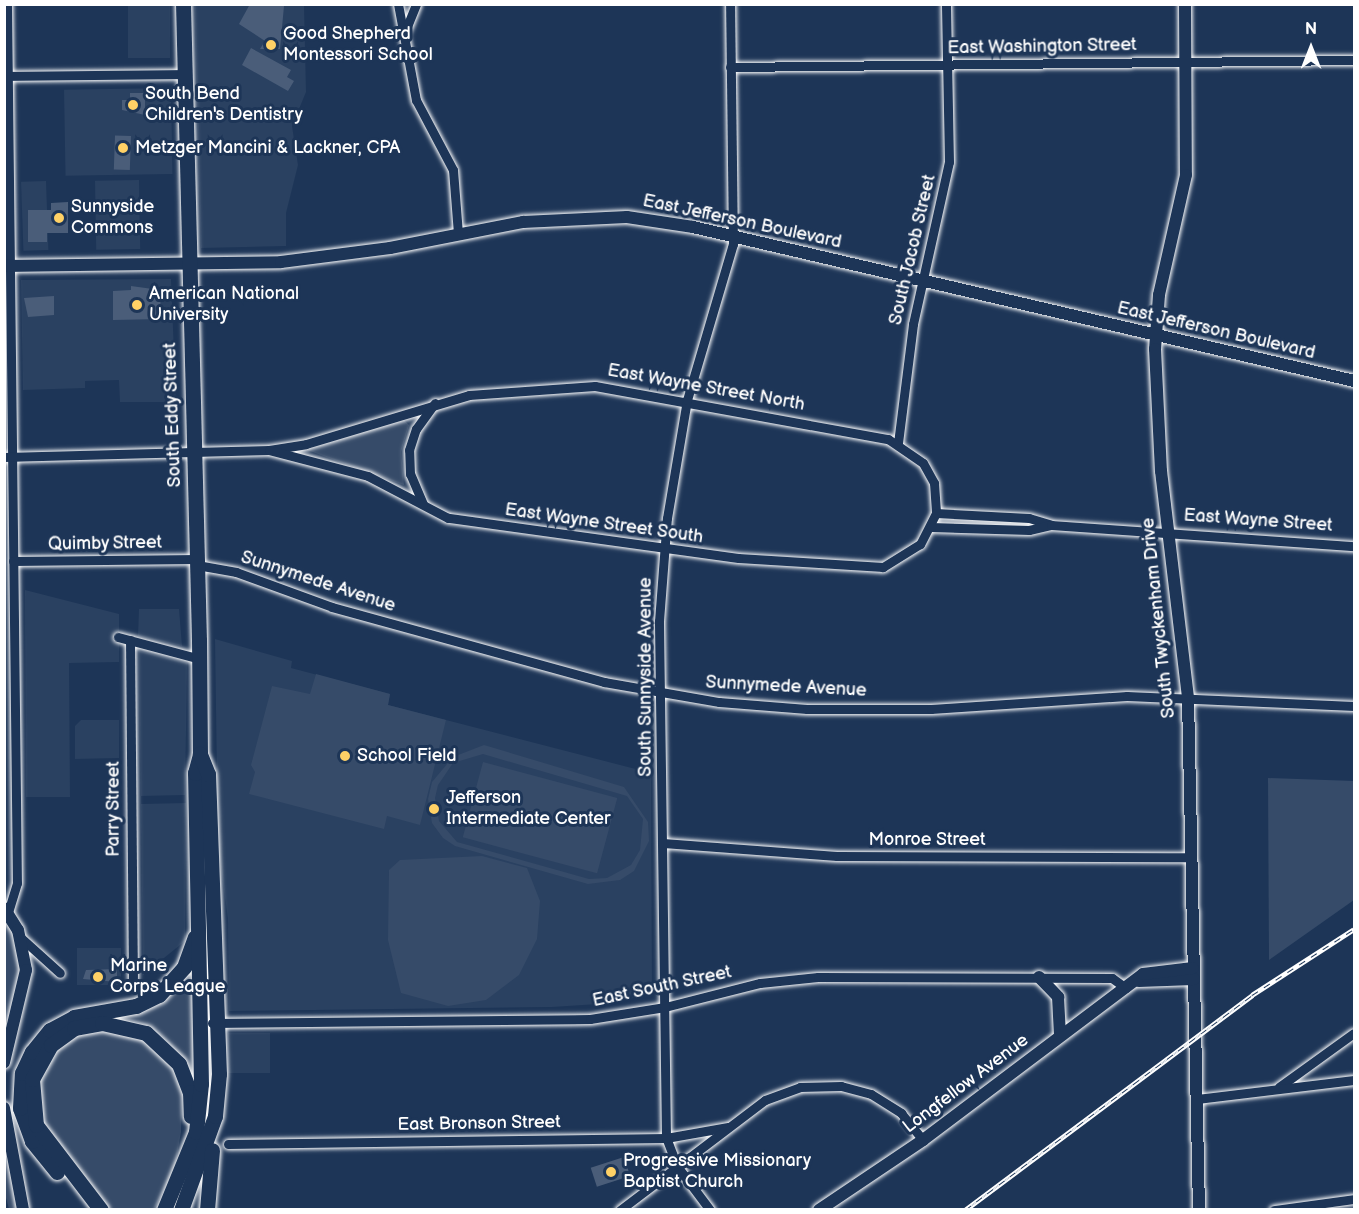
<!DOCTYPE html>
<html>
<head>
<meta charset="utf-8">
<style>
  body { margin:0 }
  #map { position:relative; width:1359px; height:1214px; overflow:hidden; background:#1d3557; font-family:"Balsamiq Sans",sans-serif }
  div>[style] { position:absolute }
  .built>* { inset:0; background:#2a4161; transform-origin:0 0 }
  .green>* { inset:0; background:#364b69; transform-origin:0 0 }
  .building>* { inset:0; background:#4a5d79; transform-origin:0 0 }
  .roads { filter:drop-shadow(0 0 2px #fff) drop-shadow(0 0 2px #fff) }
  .minor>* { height:9px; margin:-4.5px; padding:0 4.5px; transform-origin:4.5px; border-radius:4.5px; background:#1d3557 }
  .tertiary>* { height:12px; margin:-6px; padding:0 6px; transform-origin:6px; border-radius:6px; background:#1d3557 }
  .primary>* { height:15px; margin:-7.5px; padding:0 7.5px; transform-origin:7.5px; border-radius:7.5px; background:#1d3557 }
  .rail>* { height:4.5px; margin-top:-2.25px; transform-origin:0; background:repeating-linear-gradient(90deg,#1d3557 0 7px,#fff 0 14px); box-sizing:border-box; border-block:2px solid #fff }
  .dots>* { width:16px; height:16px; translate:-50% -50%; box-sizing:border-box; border:3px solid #1d3557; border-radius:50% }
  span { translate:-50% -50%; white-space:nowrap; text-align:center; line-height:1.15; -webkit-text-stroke:6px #1d3557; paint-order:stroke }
  .poi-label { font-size:18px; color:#fff }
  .left { translate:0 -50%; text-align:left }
  .street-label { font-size:18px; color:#fff }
  .frame { position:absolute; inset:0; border:6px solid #fff; pointer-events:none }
  .north { position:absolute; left:1281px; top:18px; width:60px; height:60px; -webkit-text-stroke:4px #1d3557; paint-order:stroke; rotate:0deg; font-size:16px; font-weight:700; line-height:24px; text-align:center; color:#fff }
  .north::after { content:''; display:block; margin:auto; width:21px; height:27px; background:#fff; clip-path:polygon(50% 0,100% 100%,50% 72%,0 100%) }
</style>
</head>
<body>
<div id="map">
  <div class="built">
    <i style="left:128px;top:5px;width:42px;height:53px"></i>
    <i style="clip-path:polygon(195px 5px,304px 5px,306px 92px,292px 126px,298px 165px,286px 213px,286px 246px,201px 248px)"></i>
    <i style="left:171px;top:88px;width:86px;height:107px;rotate:89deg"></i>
    <i style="left:139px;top:180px;width:69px;height:44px;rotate:89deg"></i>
    <i style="left:46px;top:181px;width:69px;height:25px;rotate:88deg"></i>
    <i style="clip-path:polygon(171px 279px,176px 402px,120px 402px,119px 380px,85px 381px,85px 388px,23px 390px,21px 280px)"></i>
    <i style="clip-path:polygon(25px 590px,119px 614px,119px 662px,69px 663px,70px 797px,26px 797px)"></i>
    <i style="clip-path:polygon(139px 609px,179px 609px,182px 646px,138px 636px)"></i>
    <i style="clip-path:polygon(215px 639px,292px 661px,291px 668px,390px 694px,388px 705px,651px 773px,652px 993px,614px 1003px,552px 1007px,229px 1011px,228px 919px,218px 845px)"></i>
    <i style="clip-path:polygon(139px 651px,187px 663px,185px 795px,141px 796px)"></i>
    <i style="clip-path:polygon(81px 720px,119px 720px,119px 758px,75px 759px,75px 726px)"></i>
    <i style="clip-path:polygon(186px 803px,185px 941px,143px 975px,141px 804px)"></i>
    <i style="left:77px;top:948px;width:44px;height:37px"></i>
    <i style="left:270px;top:1033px;width:40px;height:42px;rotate:90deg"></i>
  </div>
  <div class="green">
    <i style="clip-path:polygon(403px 419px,409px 425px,401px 452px,404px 485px,307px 450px)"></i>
    <i style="clip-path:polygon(316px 674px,390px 694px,388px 705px,446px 720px,420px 825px,387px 816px,384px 829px,249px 794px,255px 772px,251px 765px,272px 686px,310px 694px)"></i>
    <i style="clip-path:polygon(evenodd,484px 745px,624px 787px,648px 822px,649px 841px,634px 871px,620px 880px,588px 884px,455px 846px,443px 838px,432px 823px,428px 799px,432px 782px,453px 757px,484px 745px,483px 754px,627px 796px,643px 819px,640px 850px,631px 865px,607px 878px,589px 879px,457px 842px,439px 821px,435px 798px,438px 785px,453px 763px,483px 754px)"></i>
    <i style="left:483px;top:762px;width:139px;height:78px;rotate:15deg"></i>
    <i style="clip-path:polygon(1268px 778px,1354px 781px,1354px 900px,1269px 960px)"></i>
    <i style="clip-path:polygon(482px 856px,527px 868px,540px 901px,537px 939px,519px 975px,486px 1000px,448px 1006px,401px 993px,388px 940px,389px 870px,400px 860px)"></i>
    <i style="clip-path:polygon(5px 919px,14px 934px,20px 969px,5px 1039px)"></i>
    <i style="clip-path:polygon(190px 966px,195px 1081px,192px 1081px,180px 1055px,162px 1036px,144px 1024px,111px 1015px)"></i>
    <i style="clip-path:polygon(99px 1027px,137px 1035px,172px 1066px,182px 1088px,181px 1132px,174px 1171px,154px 1209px,108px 1209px,41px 1123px,35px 1094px,45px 1060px,69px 1037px)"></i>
    <i style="clip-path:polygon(4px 1139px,16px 1209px,9px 1209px,5px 1194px)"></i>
  </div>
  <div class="building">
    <i style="clip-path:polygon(250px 4px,284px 6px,280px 49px,260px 49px,265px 41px,239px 24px)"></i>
    <i style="clip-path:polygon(251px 48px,291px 70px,287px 77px,294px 81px,288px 91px,242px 65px)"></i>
    <i style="clip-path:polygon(130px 93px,145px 93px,145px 115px,122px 110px,122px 100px,130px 100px)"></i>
    <i style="left:131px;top:136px;width:34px;height:16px;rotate:92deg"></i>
    <i style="clip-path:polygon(68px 202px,68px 233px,47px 233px,47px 242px,28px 242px,28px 210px,51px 210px,51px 203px)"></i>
    <i style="clip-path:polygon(131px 286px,160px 290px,161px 319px,113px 320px,113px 291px,131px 290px)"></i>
    <i style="clip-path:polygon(54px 296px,54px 315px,28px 317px,24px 298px)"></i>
    <i style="clip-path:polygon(117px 969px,117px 982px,83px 979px,86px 970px)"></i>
    <i style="left:624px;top:1157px;width:20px;height:35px;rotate:72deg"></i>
  </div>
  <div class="roads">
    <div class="minor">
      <i style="left:7px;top:4px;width:879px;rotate:89.35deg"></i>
      <i style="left:17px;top:883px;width:30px;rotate:107deg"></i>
      <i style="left:398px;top:4px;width:98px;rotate:79.4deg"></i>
      <i style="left:416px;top:100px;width:79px;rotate:62.1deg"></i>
      <i style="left:453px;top:170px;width:64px;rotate:85.5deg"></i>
      <i style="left:406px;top:29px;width:27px;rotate:-68deg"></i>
      <i style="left:730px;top:67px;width:624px;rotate:-0.64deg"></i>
      <i style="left:4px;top:76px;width:181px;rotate:-0.6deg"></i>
      <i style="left:898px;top:443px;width:120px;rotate:-82.8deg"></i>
      <i style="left:913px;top:324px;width:166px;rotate:-77.5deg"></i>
      <i style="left:949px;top:162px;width:158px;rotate:-91.1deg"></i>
      <i style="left:4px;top:457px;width:265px;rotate:-1.5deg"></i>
      <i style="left:269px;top:450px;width:37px;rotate:-9deg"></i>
      <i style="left:306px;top:444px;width:170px;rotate:-16.7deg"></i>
      <i style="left:469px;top:395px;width:126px;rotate:-4.1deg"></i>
      <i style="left:595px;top:386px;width:298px;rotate:10.3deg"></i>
      <i style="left:888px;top:439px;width:42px;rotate:34.4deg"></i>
      <i style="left:923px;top:463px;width:23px;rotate:61deg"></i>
      <i style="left:934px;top:483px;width:30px;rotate:86deg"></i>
      <i style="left:936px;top:513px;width:35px;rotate:117deg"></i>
      <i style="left:920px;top:544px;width:44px;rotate:148.1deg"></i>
      <i style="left:883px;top:567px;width:145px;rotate:-176.4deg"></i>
      <i style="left:738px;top:558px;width:293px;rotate:-172.1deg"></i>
      <i style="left:448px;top:518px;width:90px;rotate:-152.3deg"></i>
      <i style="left:368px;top:476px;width:102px;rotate:-165.3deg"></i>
      <i style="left:423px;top:504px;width:33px;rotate:-113deg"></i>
      <i style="left:410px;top:474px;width:24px;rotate:-92deg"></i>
      <i style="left:409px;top:450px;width:22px;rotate:-72deg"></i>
      <i style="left:416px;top:429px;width:32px;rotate:-54deg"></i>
      <i style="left:936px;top:513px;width:93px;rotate:3.1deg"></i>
      <i style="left:1029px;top:518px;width:21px;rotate:17deg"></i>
      <i style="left:931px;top:527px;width:98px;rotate:1.8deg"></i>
      <i style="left:1029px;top:530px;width:23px;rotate:-13deg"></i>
      <i style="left:1051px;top:525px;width:304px;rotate:4deg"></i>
      <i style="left:13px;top:561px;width:184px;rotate:-0.6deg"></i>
      <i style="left:197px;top:565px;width:40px;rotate:10deg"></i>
      <i style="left:236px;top:572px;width:102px;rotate:20deg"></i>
      <i style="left:332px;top:607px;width:282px;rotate:15.4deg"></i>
      <i style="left:604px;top:682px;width:117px;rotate:9.9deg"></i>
      <i style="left:719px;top:702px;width:88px;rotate:4.5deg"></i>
      <i style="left:807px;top:709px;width:124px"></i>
      <i style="left:931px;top:709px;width:196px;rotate:-3.8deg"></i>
      <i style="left:1127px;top:696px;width:227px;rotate:2.5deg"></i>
      <i style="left:118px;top:637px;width:85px;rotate:15deg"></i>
      <i style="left:130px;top:640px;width:338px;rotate:89.5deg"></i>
      <i style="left:663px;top:843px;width:174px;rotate:4.3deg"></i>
      <i style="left:837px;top:856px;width:355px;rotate:0.2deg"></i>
      <i style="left:19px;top:936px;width:55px;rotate:42.1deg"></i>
      <i style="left:212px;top:1023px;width:378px;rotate:-0.6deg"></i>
      <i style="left:590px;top:1019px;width:76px;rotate:-9.1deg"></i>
      <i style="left:665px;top:1007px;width:98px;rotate:-14.2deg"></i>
      <i style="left:760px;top:983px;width:58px;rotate:-5.9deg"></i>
      <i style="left:818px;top:977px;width:294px;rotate:0.2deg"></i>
      <i style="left:1112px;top:978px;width:17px;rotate:36deg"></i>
      <i style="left:1279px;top:1087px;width:92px;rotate:-35.8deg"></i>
      <i style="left:1197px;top:1099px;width:158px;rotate:-6.9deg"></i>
      <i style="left:228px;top:1144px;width:438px;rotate:-0.8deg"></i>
      <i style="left:666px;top:1138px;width:63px;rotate:-10.1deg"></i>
      <i style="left:620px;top:1210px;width:182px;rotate:-37.2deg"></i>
      <i style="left:765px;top:1100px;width:37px;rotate:-20deg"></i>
      <i style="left:800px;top:1087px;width:41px;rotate:-1.4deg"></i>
      <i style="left:841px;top:1086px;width:31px;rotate:15deg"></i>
      <i style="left:871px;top:1094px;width:36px;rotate:32deg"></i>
      <i style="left:901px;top:1113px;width:35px;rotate:51deg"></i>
      <i style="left:710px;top:1210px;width:55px;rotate:-126.9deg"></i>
      <i style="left:677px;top:1166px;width:30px;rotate:-111deg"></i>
      <i style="left:666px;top:1138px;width:517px;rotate:-90.78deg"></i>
      <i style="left:659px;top:621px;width:103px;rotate:-85.6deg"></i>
      <i style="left:667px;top:518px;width:120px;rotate:-80.4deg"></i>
      <i style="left:687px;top:400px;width:163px;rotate:-73.6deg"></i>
      <i style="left:733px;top:244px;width:240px;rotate:-90.7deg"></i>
      <i style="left:1274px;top:1210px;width:81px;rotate:-7.8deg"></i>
    </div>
    <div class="tertiary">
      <i style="left:1185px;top:4px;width:171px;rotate:89.7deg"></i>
      <i style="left:1186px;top:175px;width:123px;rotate:102.7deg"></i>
      <i style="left:1159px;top:295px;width:54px;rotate:94.2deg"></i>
      <i style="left:1155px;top:349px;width:122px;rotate:87.2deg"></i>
      <i style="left:1161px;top:471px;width:229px;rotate:83.2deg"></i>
      <i style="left:1188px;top:698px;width:512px;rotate:88.77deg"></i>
      <i style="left:4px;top:266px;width:277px;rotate:-0.8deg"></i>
      <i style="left:281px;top:262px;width:110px;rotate:-7.3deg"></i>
      <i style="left:390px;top:248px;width:136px;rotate:-11.1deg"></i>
      <i style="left:523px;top:222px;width:104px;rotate:-2.8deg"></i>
      <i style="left:627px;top:217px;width:67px;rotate:8.6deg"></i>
      <i style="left:693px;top:227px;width:679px;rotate:13.11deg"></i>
      <i style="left:4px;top:908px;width:26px;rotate:58deg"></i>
      <i style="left:18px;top:930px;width:41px;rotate:78.7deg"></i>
      <i style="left:26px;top:970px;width:95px;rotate:103.4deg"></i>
      <i style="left:1039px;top:977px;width:28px;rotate:46deg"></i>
      <i style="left:1058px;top:997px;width:39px;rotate:87deg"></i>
      <i style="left:1139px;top:981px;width:55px;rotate:-2.1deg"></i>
      <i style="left:4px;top:1108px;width:104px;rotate:79.4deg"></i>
      <i style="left:819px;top:1210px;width:125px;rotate:-33.9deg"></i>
      <i style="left:923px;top:1140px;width:276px;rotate:-37deg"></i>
      <i style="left:1143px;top:974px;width:50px;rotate:-6.8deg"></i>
    </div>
    <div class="primary">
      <i style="left:57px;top:1172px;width:40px;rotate:-129deg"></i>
      <i style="left:32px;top:1141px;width:35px;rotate:-110deg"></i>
      <i style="left:20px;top:1108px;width:35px;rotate:-87deg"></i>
      <i style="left:22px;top:1073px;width:23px;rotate:-65deg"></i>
      <i style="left:32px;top:1052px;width:28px;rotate:-51deg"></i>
      <i style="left:50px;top:1030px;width:27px;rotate:-28deg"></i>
      <i style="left:74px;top:1017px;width:63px;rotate:-10.1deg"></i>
      <i style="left:136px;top:1006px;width:25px;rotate:-26deg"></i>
      <i style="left:159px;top:995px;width:38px;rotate:-48deg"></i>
      <i style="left:184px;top:967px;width:32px;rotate:-70deg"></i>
      <i style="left:101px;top:1210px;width:107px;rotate:-127.4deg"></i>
      <i style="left:36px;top:1125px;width:46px;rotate:-95deg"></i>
      <i style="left:32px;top:1079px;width:39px;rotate:-61deg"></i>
      <i style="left:51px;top:1045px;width:29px;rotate:-36deg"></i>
      <i style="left:74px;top:1028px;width:28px;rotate:-10deg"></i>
      <i style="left:102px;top:1023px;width:45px;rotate:12.8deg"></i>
      <i style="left:146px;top:1033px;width:45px;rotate:43.2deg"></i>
      <i style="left:179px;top:1064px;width:30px;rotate:69deg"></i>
      <i style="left:190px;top:1092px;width:24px;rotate:88deg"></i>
      <i style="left:164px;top:1210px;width:84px;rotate:-67.7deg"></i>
      <i style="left:196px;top:1132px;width:48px;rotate:-84.1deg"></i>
      <i style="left:201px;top:1084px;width:311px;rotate:-91.1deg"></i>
      <i style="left:195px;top:773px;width:20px;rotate:-75deg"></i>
      <i style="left:200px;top:754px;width:114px;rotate:-90.5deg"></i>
      <i style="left:199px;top:640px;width:636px;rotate:-91.44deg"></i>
      <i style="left:181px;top:1210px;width:100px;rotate:-70.1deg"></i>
      <i style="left:215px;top:1116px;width:42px;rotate:-84.6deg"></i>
      <i style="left:219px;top:1074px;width:300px;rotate:-92.1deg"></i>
      <i style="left:208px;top:774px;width:22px;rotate:-112deg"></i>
      <i style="left:207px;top:1210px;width:60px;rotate:-85.2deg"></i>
    </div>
  </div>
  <div class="rail">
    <i style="left:965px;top:1210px;width:359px;rotate:-36.8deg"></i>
    <i style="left:1252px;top:995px;width:121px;rotate:-32.9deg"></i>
  </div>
  <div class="dots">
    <i style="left:271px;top:45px;background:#ffd166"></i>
    <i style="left:133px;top:105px;background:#ffd166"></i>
    <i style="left:123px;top:148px;background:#ffd166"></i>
    <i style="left:59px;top:218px;background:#ffd166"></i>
    <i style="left:137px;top:305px;background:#ffd166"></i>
    <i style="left:345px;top:756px;background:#ffd166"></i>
    <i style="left:434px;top:809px;background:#ffd166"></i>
    <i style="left:98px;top:977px;background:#ffd166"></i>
    <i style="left:611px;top:1172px;background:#ffd166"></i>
  </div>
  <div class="poi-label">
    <span class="left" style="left:283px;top:45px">Good Shepherd<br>Montessori School</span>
    <span class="left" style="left:145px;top:105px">South Bend<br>Children's Dentistry</span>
    <span class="left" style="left:135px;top:148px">Metzger Mancini &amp; Lackner, CPA</span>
    <span class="left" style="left:71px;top:218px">Sunnyside<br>Commons</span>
    <span class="left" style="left:149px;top:305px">American National<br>University</span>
    <span class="left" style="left:357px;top:756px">School Field</span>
    <span class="left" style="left:446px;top:809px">Jefferson<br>Intermediate Center</span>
    <span class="left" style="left:110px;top:977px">Marine<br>Corps League</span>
    <span class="left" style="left:623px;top:1172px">Progressive Missionary<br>Baptist Church</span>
  </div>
  <div class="street-label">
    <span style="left:1042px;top:47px;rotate:-1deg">East Washington Street</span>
    <span style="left:742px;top:222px;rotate:12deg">East Jefferson Boulevard</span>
    <span style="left:913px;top:250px;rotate:-77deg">South Jacob Street</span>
    <span style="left:1216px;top:331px;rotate:13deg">East Jefferson Boulevard</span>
    <span style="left:706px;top:388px;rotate:10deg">East Wayne Street North</span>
    <span style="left:173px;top:415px;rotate:-92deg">South Eddy Street</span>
    <span style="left:1258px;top:521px;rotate:4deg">East Wayne Street</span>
    <span style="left:604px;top:524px;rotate:8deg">East Wayne Street South</span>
    <span style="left:105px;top:544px;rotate:-1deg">Quimby Street</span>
    <span style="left:318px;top:582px;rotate:18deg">Sunnymede Avenue</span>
    <span style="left:1159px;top:618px;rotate:-96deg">South Twyckenham Drive</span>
    <span style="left:646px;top:677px;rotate:-90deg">South Sunnyside Avenue</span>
    <span style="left:786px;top:687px;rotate:3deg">Sunnymede Avenue</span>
    <span style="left:114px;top:809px;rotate:-90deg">Parry Street</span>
    <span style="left:927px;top:840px">Monroe Street</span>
    <span style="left:662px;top:987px;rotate:-12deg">East South Street</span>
    <span style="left:966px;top:1084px;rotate:-37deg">Longfellow Avenue</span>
    <span style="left:479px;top:1124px;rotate:-1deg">East Bronson Street</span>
  </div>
  <div class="frame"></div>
  <div class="north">N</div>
</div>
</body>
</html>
